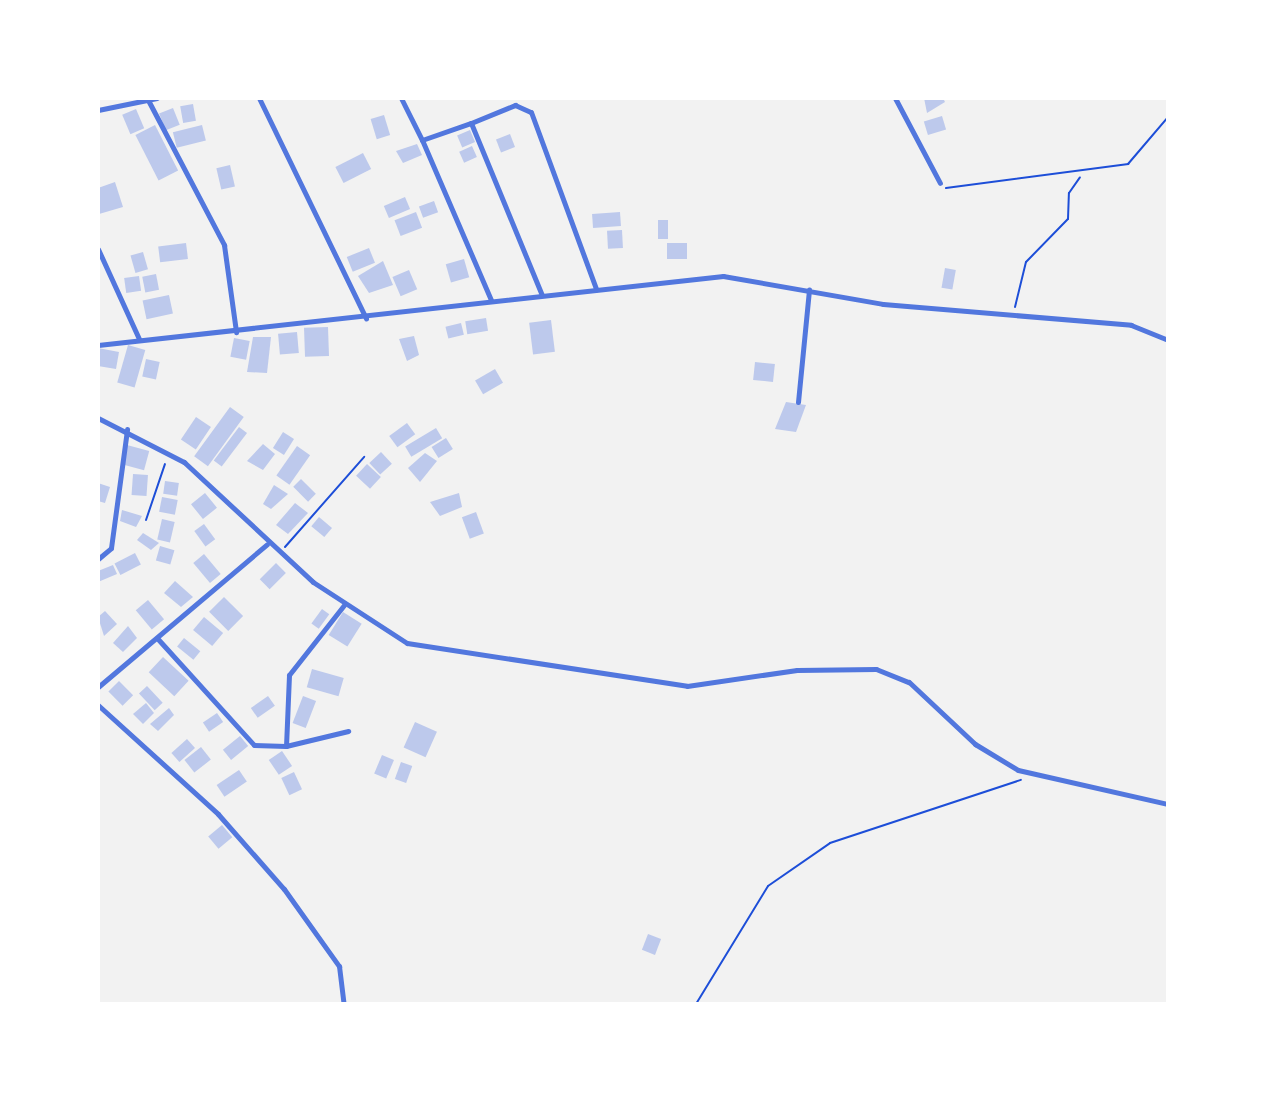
<!DOCTYPE html>
<html>
<head>
<meta charset="utf-8">
<style>
  body { margin:0 }
  #map { position:relative; width:1266px; height:1102px; overflow:hidden; background:#f2f2f2; font-family:"DM Sans",sans-serif }
  div>[style] { position:absolute }
  .building>* { inset:0; background:#bdc9ec; transform-origin:0 0 }
  .path>* { height:2px; margin:-1px; padding:0 1px; transform-origin:1px; border-radius:1px; background:#1d4ed8 }
  .minor>* { height:5px; margin:-2.5px; padding:0 2.5px; transform-origin:2.5px; border-radius:2.5px; background:#5277de }
  span { translate:-50% -50%; white-space:nowrap; text-align:center; line-height:1.15; -webkit-text-stroke:7px #fff; paint-order:stroke }
  .frame { position:absolute; inset:0; border:100px solid #fff; pointer-events:none }
</style>
</head>
<body>
<div id="map">
  <div class="building">
    <i style="clip-path:polygon(924px 98px,943px 98px,945px 102px,927px 113px)"></i>
    <i style="left:193px;top:104px;width:17px;height:13px;rotate:80deg"></i>
    <i style="left:173px;top:108px;width:18px;height:15px;rotate:68deg"></i>
    <i style="left:136px;top:109px;width:21px;height:15px;rotate:67deg"></i>
    <i style="left:384px;top:115px;width:21px;height:14px;rotate:73deg"></i>
    <i style="left:942px;top:116px;width:14px;height:19px;rotate:73deg"></i>
    <i style="left:155px;top:125px;width:51px;height:22px;rotate:63deg"></i>
    <i style="left:202px;top:125px;width:16px;height:30px;rotate:76deg"></i>
    <i style="left:470px;top:130px;width:13px;height:14px;rotate:67deg"></i>
    <i style="left:510px;top:134px;width:14px;height:15px;rotate:69deg"></i>
    <i style="clip-path:polygon(417px 144px,422px 155px,403px 163px,396px 151px)"></i>
    <i style="left:472px;top:146px;width:12px;height:14px;rotate:66deg"></i>
    <i style="left:363px;top:153px;width:18px;height:31px;rotate:63deg"></i>
    <i style="left:230px;top:165px;width:22px;height:14px;rotate:77deg"></i>
    <i style="clip-path:polygon(115px 182px,123px 207px,99px 214px,98px 188px)"></i>
    <i style="left:405px;top:197px;width:13px;height:23px;rotate:67deg"></i>
    <i style="left:434px;top:201px;width:12px;height:16px;rotate:70deg"></i>
    <i style="left:416px;top:212px;width:17px;height:23px;rotate:69deg"></i>
    <i style="left:620px;top:212px;width:14px;height:28px;rotate:86deg"></i>
    <i style="left:658px;top:220px;width:10px;height:19px"></i>
    <i style="left:622px;top:230px;width:18px;height:15px;rotate:87deg"></i>
    <i style="left:186px;top:243px;width:16px;height:28px;rotate:83deg"></i>
    <i style="left:667px;top:243px;width:20px;height:16px"></i>
    <i style="left:369px;top:248px;width:16px;height:24px;rotate:68deg"></i>
    <i style="left:143px;top:252px;width:18px;height:13px;rotate:74deg"></i>
    <i style="left:464px;top:259px;width:19px;height:19px;rotate:74deg"></i>
    <i style="clip-path:polygon(383px 261px,393px 285px,369px 293px,358px 276px)"></i>
    <i style="left:945px;top:268px;width:11px;height:20px;rotate:10deg"></i>
    <i style="left:409px;top:270px;width:21px;height:18px;rotate:67deg"></i>
    <i style="left:156px;top:274px;width:16px;height:14px;rotate:79deg"></i>
    <i style="left:139px;top:276px;width:15px;height:15px;rotate:82deg"></i>
    <i style="left:169px;top:295px;width:19px;height:27px;rotate:78deg"></i>
    <i style="left:486px;top:318px;width:13px;height:21px;rotate:81deg"></i>
    <i style="left:551px;top:320px;width:32px;height:22px;rotate:83deg"></i>
    <i style="left:461px;top:323px;width:12px;height:16px;rotate:76deg"></i>
    <i style="left:328px;top:327px;width:29px;height:24px;rotate:88deg"></i>
    <i style="left:297px;top:332px;width:21px;height:19px;rotate:85deg"></i>
    <i style="clip-path:polygon(414px 336px,419px 355px,407px 361px,399px 339px)"></i>
    <i style="clip-path:polygon(253px 337px,271px 337px,267px 373px,247px 372px)"></i>
    <i style="left:234px;top:338px;width:16px;height:19px;rotate:11deg"></i>
    <i style="left:128px;top:345px;width:18px;height:39px;rotate:16deg"></i>
    <i style="clip-path:polygon(98px 348px,119px 352px,116px 369px,98px 366px)"></i>
    <i style="left:146px;top:359px;width:14px;height:18px;rotate:12deg"></i>
    <i style="left:755px;top:362px;width:20px;height:18px;rotate:6deg"></i>
    <i style="left:495px;top:369px;width:16px;height:23px;rotate:60deg"></i>
    <i style="clip-path:polygon(786px 402px,806px 405px,796px 432px,775px 429px)"></i>
    <i style="left:230px;top:407px;width:17px;height:61px;rotate:36deg"></i>
    <i style="left:196px;top:417px;width:18px;height:27px;rotate:34deg"></i>
    <i style="left:407px;top:423px;width:14px;height:22px;rotate:54deg"></i>
    <i style="left:239px;top:427px;width:10px;height:42px;rotate:37deg"></i>
    <i style="left:436px;top:428px;width:12px;height:36px;rotate:59deg"></i>
    <i style="left:283px;top:432px;width:13px;height:19px;rotate:32deg"></i>
    <i style="left:446px;top:438px;width:13px;height:17px;rotate:58deg"></i>
    <i style="clip-path:polygon(263px 444px,275px 454px,263px 470px,247px 461px)"></i>
    <i style="left:127px;top:445px;width:23px;height:20px;rotate:15deg"></i>
    <i style="left:297px;top:446px;width:16px;height:36px;rotate:35deg"></i>
    <i style="left:381px;top:452px;width:16px;height:16px;rotate:47deg"></i>
    <i style="clip-path:polygon(425px 453px,437px 461px,420px 482px,408px 468px)"></i>
    <i style="left:367px;top:464px;width:19px;height:16px;rotate:43deg"></i>
    <i style="left:133px;top:474px;width:15px;height:21px;rotate:4deg"></i>
    <i style="left:301px;top:479px;width:21px;height:11px;rotate:45deg"></i>
    <i style="left:165px;top:481px;width:14px;height:13px;rotate:8deg"></i>
    <i style="clip-path:polygon(98px 483px,110px 487px,105px 503px,98px 501px)"></i>
    <i style="clip-path:polygon(274px 485px,288px 494px,271px 509px,263px 504px)"></i>
    <i style="left:205px;top:493px;width:19px;height:18px;rotate:51deg"></i>
    <i style="clip-path:polygon(459px 493px,462px 507px,440px 516px,430px 502px)"></i>
    <i style="left:162px;top:497px;width:16px;height:15px;rotate:11deg"></i>
    <i style="clip-path:polygon(295px 503px,308px 513px,288px 534px,276px 525px)"></i>
    <i style="clip-path:polygon(122px 510px,142px 516px,136px 527px,120px 521px)"></i>
    <i style="left:476px;top:512px;width:23px;height:15px;rotate:70deg"></i>
    <i style="left:319px;top:517px;width:17px;height:12px;rotate:40deg"></i>
    <i style="left:162px;top:519px;width:13px;height:21px;rotate:13deg"></i>
    <i style="left:204px;top:524px;width:19px;height:12px;rotate:54deg"></i>
    <i style="clip-path:polygon(143px 533px,159px 543px,151px 550px,137px 540px)"></i>
    <i style="left:160px;top:546px;width:15px;height:15px;rotate:16deg"></i>
    <i style="left:135px;top:553px;width:13px;height:23px;rotate:63deg"></i>
    <i style="left:204px;top:554px;width:26px;height:14px;rotate:50deg"></i>
    <i style="left:276px;top:563px;width:14px;height:23px;rotate:45deg"></i>
    <i style="clip-path:polygon(113px 565px,117px 574px,98px 582px,98px 571px)"></i>
    <i style="clip-path:polygon(175px 581px,193px 597px,181px 607px,164px 593px)"></i>
    <i style="left:224px;top:597px;width:27px;height:21px;rotate:45deg"></i>
    <i style="left:148px;top:600px;width:25px;height:16px;rotate:50deg"></i>
    <i style="left:322px;top:609px;width:9px;height:18px;rotate:36deg"></i>
    <i style="clip-path:polygon(105px 611px,117px 624px,104px 636px,98px 617px)"></i>
    <i style="left:343px;top:612px;width:22px;height:27px;rotate:32deg"></i>
    <i style="left:204px;top:617px;width:25px;height:17px;rotate:40deg"></i>
    <i style="clip-path:polygon(128px 626px,137px 638px,123px 652px,113px 643px)"></i>
    <i style="left:184px;top:638px;width:21px;height:11px;rotate:39deg"></i>
    <i style="left:163px;top:657px;width:35px;height:21px;rotate:43deg"></i>
    <i style="left:312px;top:669px;width:33px;height:19px;rotate:16deg"></i>
    <i style="left:119px;top:681px;width:20px;height:15px;rotate:45deg"></i>
    <i style="left:147px;top:686px;width:23px;height:11px;rotate:47deg"></i>
    <i style="left:268px;top:696px;width:12px;height:21px;rotate:55deg"></i>
    <i style="left:303px;top:696px;width:14px;height:29px;rotate:21deg"></i>
    <i style="clip-path:polygon(146px 703px,154px 713px,143px 724px,133px 714px)"></i>
    <i style="clip-path:polygon(169px 708px,174px 715px,158px 731px,150px 724px)"></i>
    <i style="left:217px;top:713px;width:11px;height:17px;rotate:56deg"></i>
    <i style="left:415px;top:722px;width:24px;height:28px;rotate:24deg"></i>
    <i style="left:240px;top:736px;width:13px;height:22px;rotate:51deg"></i>
    <i style="left:187px;top:739px;width:12px;height:21px;rotate:48deg"></i>
    <i style="left:201px;top:747px;width:16px;height:21px;rotate:52deg"></i>
    <i style="left:282px;top:751px;width:18px;height:16px;rotate:56deg"></i>
    <i style="left:382px;top:755px;width:13px;height:20px;rotate:23deg"></i>
    <i style="left:401px;top:762px;width:12px;height:18px;rotate:20deg"></i>
    <i style="left:239px;top:770px;width:14px;height:27px;rotate:56deg"></i>
    <i style="left:294px;top:772px;width:19px;height:14px;rotate:65deg"></i>
    <i style="left:222px;top:825px;width:16px;height:18px;rotate:50deg"></i>
    <i style="left:648px;top:934px;width:14px;height:17px;rotate:21deg"></i>
  </div>
  <div class="path">
    <i style="left:946px;top:188px;width:184px;rotate:-7.5deg"></i>
    <i style="left:1128px;top:164px;width:62px;rotate:-49.6deg"></i>
    <i style="left:1015px;top:307px;width:46px;rotate:-76.3deg"></i>
    <i style="left:1026px;top:262px;width:60px;rotate:-45.7deg"></i>
    <i style="left:1068px;top:219px;width:26px;rotate:-88deg"></i>
    <i style="left:1069px;top:193px;width:19px;rotate:-55deg"></i>
    <i style="left:146px;top:520px;width:59px;rotate:-71.3deg"></i>
    <i style="left:285px;top:547px;width:120px;rotate:-48.7deg"></i>
    <i style="left:696px;top:1004px;width:138px;rotate:-58.6deg"></i>
    <i style="left:768px;top:886px;width:75px;rotate:-34.7deg"></i>
    <i style="left:830px;top:843px;width:201px;rotate:-18.3deg"></i>
  </div>
  <div class="minor">
    <i style="left:259px;top:98px;width:245px;rotate:64.1deg"></i>
    <i style="left:401px;top:98px;width:47px;rotate:63.4deg"></i>
    <i style="left:895px;top:98px;width:96px;rotate:62.1deg"></i>
    <i style="left:148px;top:100px;width:164px;rotate:62.3deg"></i>
    <i style="left:224px;top:245px;width:88px;rotate:82.1deg"></i>
    <i style="left:98px;top:110px;width:60px;rotate:-11.5deg"></i>
    <i style="left:471px;top:123px;width:48px;rotate:-22.2deg"></i>
    <i style="left:515px;top:105px;width:17px;rotate:24deg"></i>
    <i style="left:531px;top:112px;width:189px;rotate:69.8deg"></i>
    <i style="left:98px;top:249px;width:99px;rotate:65.5deg"></i>
    <i style="left:491px;top:300px;width:174px;rotate:-113.3deg"></i>
    <i style="left:422px;top:140px;width:52px;rotate:-19.1deg"></i>
    <i style="left:471px;top:123px;width:186px;rotate:67.6deg"></i>
    <i style="left:98px;top:345px;width:629px;rotate:-6.3deg"></i>
    <i style="left:723px;top:276px;width:162px;rotate:9.9deg"></i>
    <i style="left:883px;top:304px;width:249px;rotate:4.8deg"></i>
    <i style="left:1131px;top:325px;width:40px;rotate:22deg"></i>
    <i style="left:798px;top:402px;width:113px;rotate:-84.4deg"></i>
    <i style="left:98px;top:418px;width:97px;rotate:27.1deg"></i>
    <i style="left:184px;top:462px;width:176px;rotate:42.9deg"></i>
    <i style="left:313px;top:582px;width:112px;rotate:33deg"></i>
    <i style="left:407px;top:643px;width:283px;rotate:8.7deg"></i>
    <i style="left:687px;top:686px;width:111px;rotate:-8.3deg"></i>
    <i style="left:797px;top:670px;width:79px;rotate:-0.7deg"></i>
    <i style="left:876px;top:669px;width:35px;rotate:22deg"></i>
    <i style="left:909px;top:682px;width:91px;rotate:43.2deg"></i>
    <i style="left:975px;top:744px;width:50px;rotate:31.2deg"></i>
    <i style="left:1018px;top:770px;width:154px;rotate:12.8deg"></i>
    <i style="left:98px;top:559px;width:17px;rotate:-40deg"></i>
    <i style="left:111px;top:548px;width:120px;rotate:-82.3deg"></i>
    <i style="left:344px;top:605px;width:89px;rotate:128.2deg"></i>
    <i style="left:289px;top:675px;width:71px;rotate:92.4deg"></i>
    <i style="left:286px;top:746px;width:64px;rotate:-13.6deg"></i>
    <i style="left:157px;top:638px;width:144px;rotate:47.8deg"></i>
    <i style="left:254px;top:745px;width:32px;rotate:2deg"></i>
    <i style="left:98px;top:687px;width:221px;rotate:-40.2deg"></i>
    <i style="left:98px;top:705px;width:162px;rotate:42.2deg"></i>
    <i style="left:218px;top:814px;width:100px;rotate:48.7deg"></i>
    <i style="left:284px;top:889px;width:95px;rotate:54.5deg"></i>
    <i style="left:339px;top:966px;width:38px;rotate:83deg"></i>
  </div>
  <div class="frame"></div>
</div>
</body>
</html>
